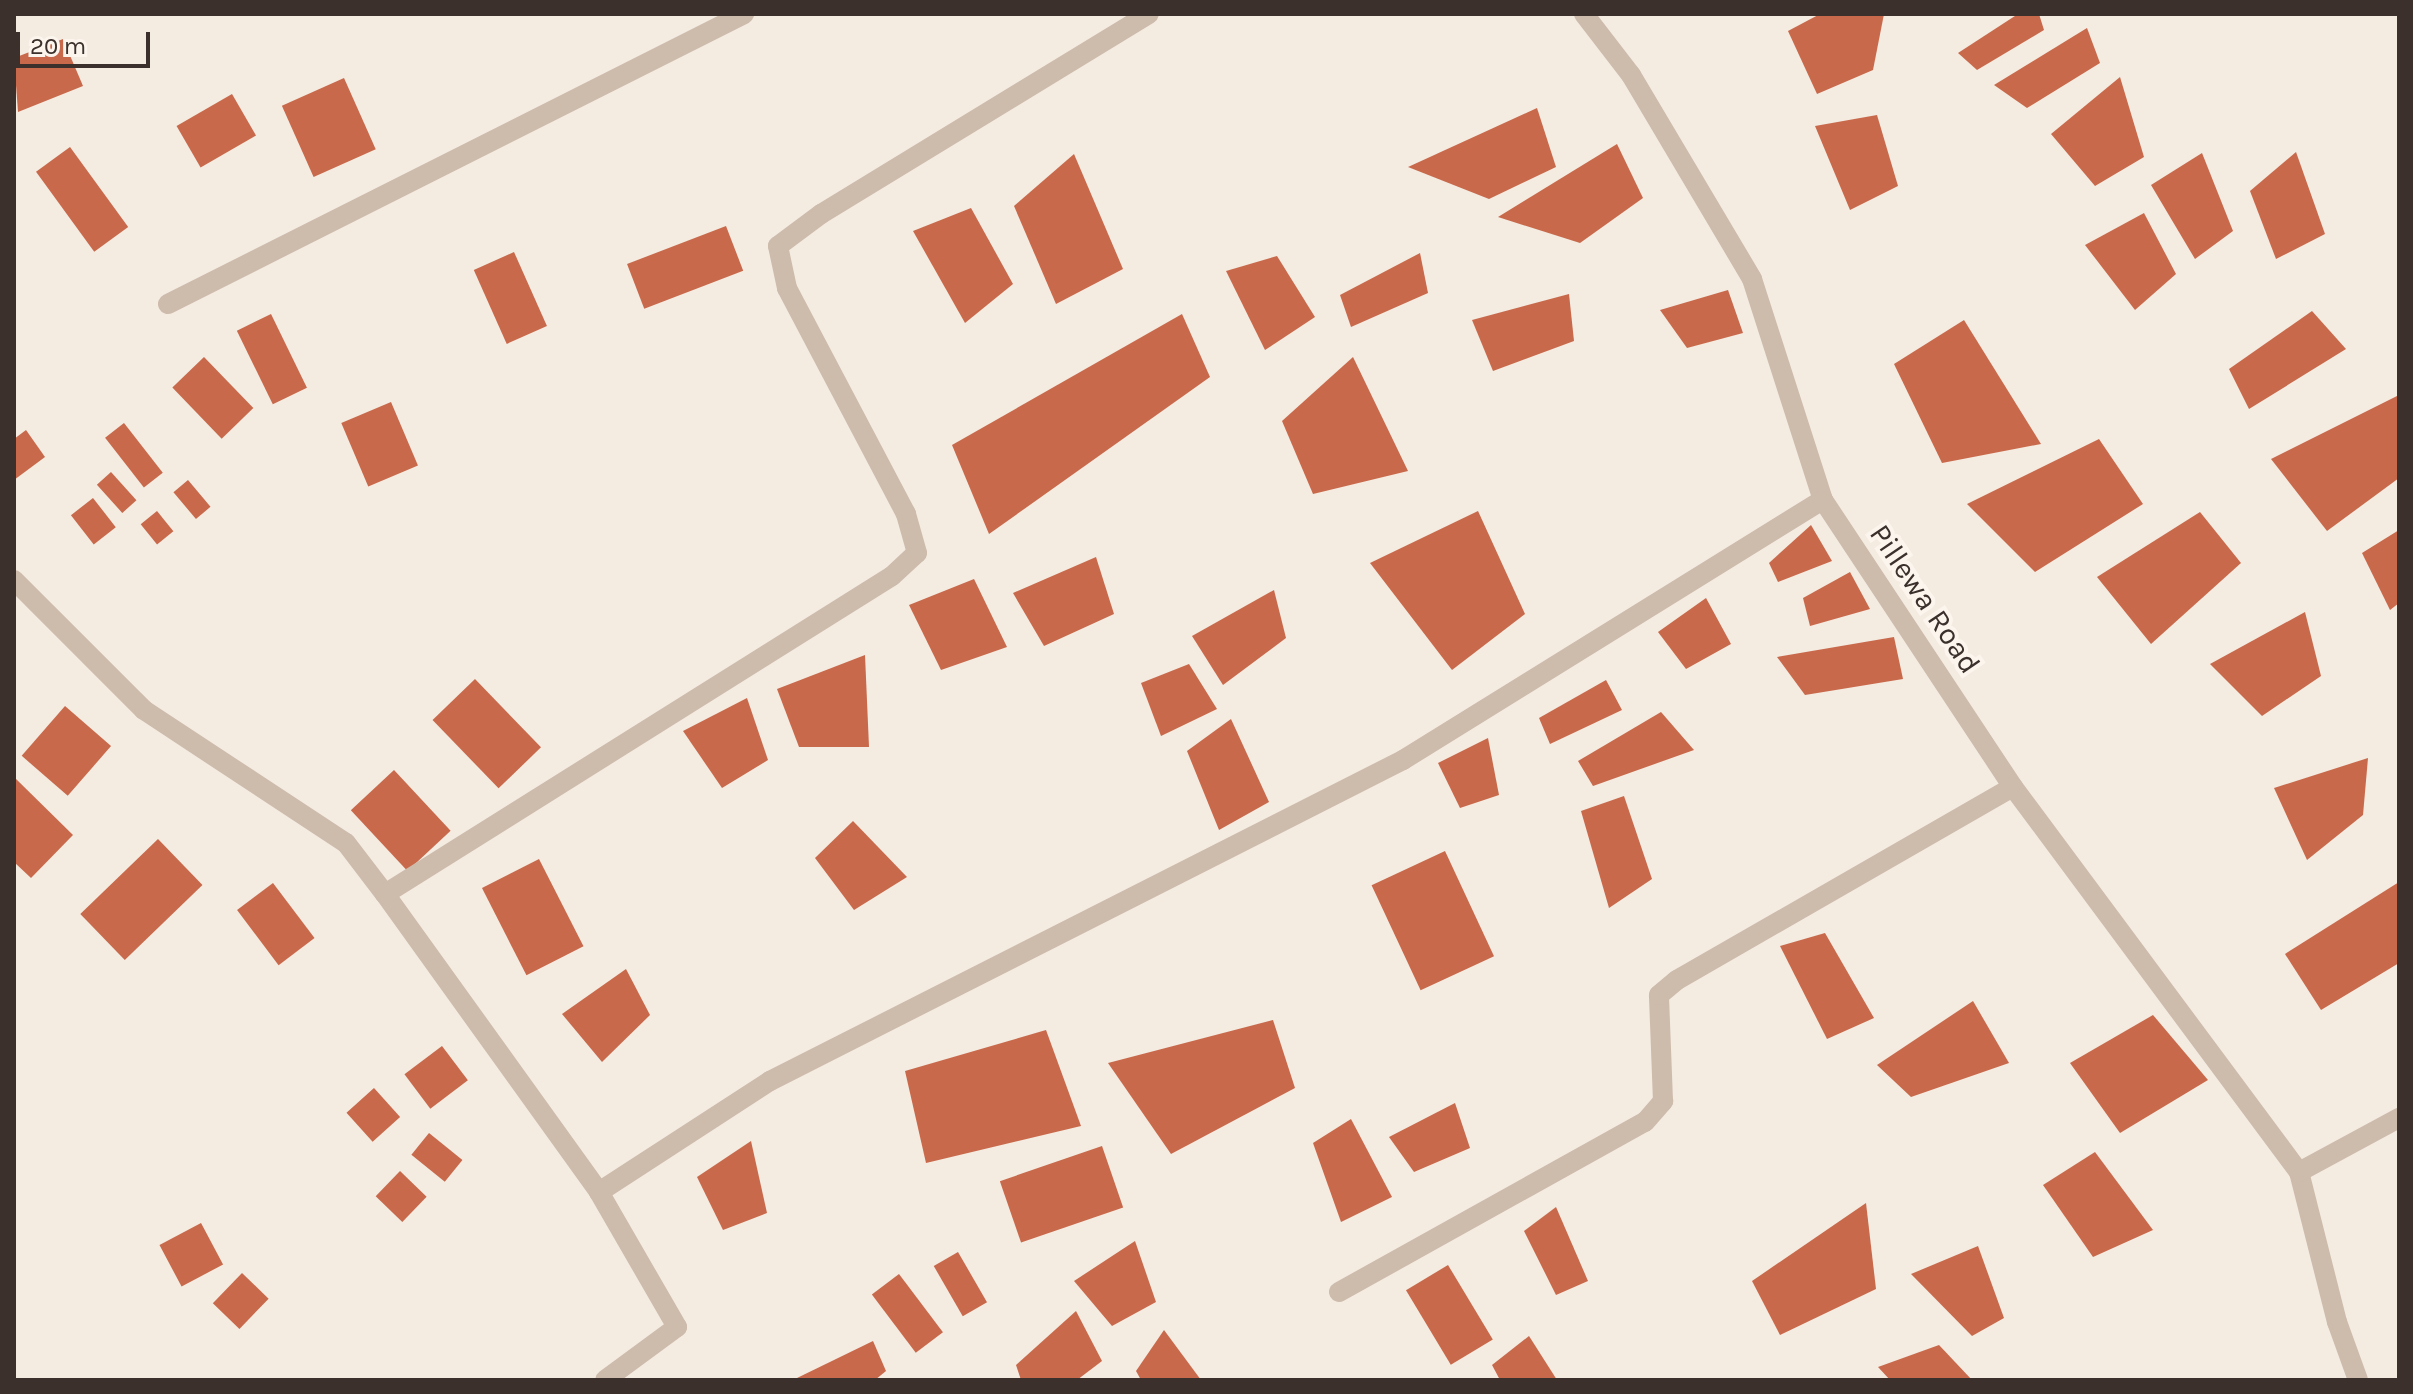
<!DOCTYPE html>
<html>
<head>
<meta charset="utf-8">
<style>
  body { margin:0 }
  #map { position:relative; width:2413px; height:1394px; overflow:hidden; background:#f4ebe1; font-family:Karla,sans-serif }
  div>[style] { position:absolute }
  .building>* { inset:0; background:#c8694b; transform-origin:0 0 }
  .street>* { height:20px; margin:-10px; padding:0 10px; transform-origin:10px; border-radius:10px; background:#cdbbac }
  span { translate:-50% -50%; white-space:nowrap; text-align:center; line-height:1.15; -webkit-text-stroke:8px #fbf5ee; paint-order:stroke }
  .street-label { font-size:30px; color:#3b302b }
  .frame { position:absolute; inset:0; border:16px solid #3b302b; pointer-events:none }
  .scale { position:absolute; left:16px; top:32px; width:134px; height:36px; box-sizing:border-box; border:4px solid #3b302b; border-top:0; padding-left:10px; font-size:24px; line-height:28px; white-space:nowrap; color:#3b302b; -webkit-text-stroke:6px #fbf5ee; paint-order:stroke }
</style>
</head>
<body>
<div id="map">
  <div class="building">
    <i style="clip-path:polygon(1820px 14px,1884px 14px,1873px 70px,1817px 94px,1788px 31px)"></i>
    <i style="clip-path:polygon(2018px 14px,2039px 14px,2044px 30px,1977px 70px,1958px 53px)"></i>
    <i style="clip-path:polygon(2087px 28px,2100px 63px,2027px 108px,1994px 85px)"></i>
    <i style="clip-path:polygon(63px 39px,83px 86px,18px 112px,14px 58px)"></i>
    <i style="clip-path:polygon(2120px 77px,2144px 157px,2095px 186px,2051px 134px)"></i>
    <i style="left:344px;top:78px;width:78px;height:68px;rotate:66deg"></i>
    <i style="left:232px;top:94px;width:48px;height:64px;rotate:60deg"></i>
    <i style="clip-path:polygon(1537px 108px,1556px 167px,1489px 199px,1408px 167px)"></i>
    <i style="clip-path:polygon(1877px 115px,1898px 186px,1850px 210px,1815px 126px)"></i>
    <i style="clip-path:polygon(1617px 144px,1643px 198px,1580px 243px,1498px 217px)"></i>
    <i style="left:70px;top:147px;width:99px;height:42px;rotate:54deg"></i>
    <i style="clip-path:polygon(2296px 152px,2325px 234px,2276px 259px,2250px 191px)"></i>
    <i style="clip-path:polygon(2202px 153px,2233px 231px,2195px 259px,2151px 185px)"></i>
    <i style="clip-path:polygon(1074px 154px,1123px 269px,1056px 304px,1014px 206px)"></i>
    <i style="clip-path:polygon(971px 208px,1013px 284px,965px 323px,913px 231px)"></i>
    <i style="clip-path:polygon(2144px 213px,2176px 274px,2135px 310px,2085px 245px)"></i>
    <i style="left:726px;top:226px;width:48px;height:106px;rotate:69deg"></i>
    <i style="left:514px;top:252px;width:81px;height:44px;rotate:66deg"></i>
    <i style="clip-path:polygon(1420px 253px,1428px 293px,1351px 327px,1340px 295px)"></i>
    <i style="clip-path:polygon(1277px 256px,1315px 317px,1265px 350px,1226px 271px)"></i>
    <i style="clip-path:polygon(1728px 290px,1743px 333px,1687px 348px,1660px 310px)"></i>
    <i style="clip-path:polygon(1569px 294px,1574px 341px,1493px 371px,1472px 320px)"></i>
    <i style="clip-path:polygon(2312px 311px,2346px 349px,2249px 409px,2229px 369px)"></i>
    <i style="left:271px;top:314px;width:82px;height:38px;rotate:64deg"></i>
    <i style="clip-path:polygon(1182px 314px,1210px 377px,989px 534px,952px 445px)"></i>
    <i style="clip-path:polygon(1964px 320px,2041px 444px,1942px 463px,1894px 364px)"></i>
    <i style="left:204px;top:357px;width:71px;height:44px;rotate:46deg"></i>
    <i style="clip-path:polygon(1353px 357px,1408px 471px,1313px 494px,1282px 421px)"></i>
    <i style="clip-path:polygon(2399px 395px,2399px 478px,2327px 531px,2271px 459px)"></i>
    <i style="left:391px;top:402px;width:69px;height:54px;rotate:67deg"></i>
    <i style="left:124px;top:423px;width:63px;height:24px;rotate:52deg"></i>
    <i style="clip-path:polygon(26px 430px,45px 457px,14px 480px,14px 439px)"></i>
    <i style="clip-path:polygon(2099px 439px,2143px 504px,2035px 572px,1967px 504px)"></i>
    <i style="left:111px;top:472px;width:38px;height:19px;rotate:48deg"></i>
    <i style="left:188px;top:480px;width:35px;height:19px;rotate:50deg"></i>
    <i style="left:93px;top:498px;width:37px;height:28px;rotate:52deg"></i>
    <i style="left:157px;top:511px;width:26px;height:21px;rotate:51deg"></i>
    <i style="clip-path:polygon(1478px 511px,1525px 614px,1452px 670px,1370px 563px)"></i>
    <i style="clip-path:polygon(2200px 512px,2241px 563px,2151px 644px,2097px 577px)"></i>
    <i style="clip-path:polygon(1811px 525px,1832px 561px,1778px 582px,1769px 563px)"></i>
    <i style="clip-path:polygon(2399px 530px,2399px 603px,2390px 610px,2362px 553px)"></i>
    <i style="clip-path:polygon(1096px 557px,1114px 614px,1044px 646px,1013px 593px)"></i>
    <i style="clip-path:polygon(1850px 572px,1870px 609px,1810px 626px,1803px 598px)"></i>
    <i style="clip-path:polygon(974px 579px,1007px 647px,941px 670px,909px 605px)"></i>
    <i style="clip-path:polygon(1274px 590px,1286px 638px,1223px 685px,1192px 636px)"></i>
    <i style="clip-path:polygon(1706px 598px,1731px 644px,1686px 669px,1658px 632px)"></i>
    <i style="clip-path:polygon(2305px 612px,2321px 676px,2262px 716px,2210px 664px)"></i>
    <i style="clip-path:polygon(1894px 637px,1903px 679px,1805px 695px,1777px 657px)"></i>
    <i style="clip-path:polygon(865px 655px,869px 747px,799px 747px,777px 689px)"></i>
    <i style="clip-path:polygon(1189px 664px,1217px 709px,1161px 736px,1141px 683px)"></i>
    <i style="left:475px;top:679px;width:95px;height:59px;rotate:46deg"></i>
    <i style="clip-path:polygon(1606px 680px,1622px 710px,1550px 744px,1539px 718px)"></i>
    <i style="clip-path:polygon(747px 698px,768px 760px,722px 788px,683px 731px)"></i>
    <i style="left:65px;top:706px;width:61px;height:66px;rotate:41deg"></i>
    <i style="clip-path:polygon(1661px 712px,1694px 750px,1593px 786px,1578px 761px)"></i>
    <i style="clip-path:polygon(1231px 719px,1269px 802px,1219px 830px,1187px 751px)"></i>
    <i style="clip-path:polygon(1488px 738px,1499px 795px,1460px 808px,1438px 763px)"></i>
    <i style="clip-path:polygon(2368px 758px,2363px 815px,2307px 860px,2274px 788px)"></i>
    <i style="left:394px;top:770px;width:83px;height:59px;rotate:47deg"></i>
    <i style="clip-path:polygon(14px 777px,73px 835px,31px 878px,14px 862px)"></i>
    <i style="clip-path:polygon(1624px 796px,1652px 879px,1609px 908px,1581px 811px)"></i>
    <i style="clip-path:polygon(853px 821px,907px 877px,854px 910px,815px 858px)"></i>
    <i style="left:158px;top:839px;width:64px;height:108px;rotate:46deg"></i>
    <i style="left:1445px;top:851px;width:116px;height:81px;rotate:65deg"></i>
    <i style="left:539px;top:859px;width:98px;height:64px;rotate:63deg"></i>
    <i style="clip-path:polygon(2399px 882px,2399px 963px,2321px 1010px,2285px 954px)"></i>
    <i style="left:273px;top:883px;width:69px;height:45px;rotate:53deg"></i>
    <i style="clip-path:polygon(1825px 933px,1874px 1018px,1827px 1039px,1780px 946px)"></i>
    <i style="clip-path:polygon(626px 969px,650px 1015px,602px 1062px,562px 1014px)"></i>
    <i style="clip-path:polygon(1973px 1001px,2009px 1063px,1911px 1097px,1877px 1065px)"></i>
    <i style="clip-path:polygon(2153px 1015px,2208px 1080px,2120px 1133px,2070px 1063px)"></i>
    <i style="clip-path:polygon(1273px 1020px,1295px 1088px,1171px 1154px,1108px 1063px)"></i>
    <i style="clip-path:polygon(1046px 1030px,1081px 1126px,926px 1163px,905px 1071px)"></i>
    <i style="left:442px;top:1046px;width:43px;height:47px;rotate:53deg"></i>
    <i style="left:374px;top:1088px;width:39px;height:37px;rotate:48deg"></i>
    <i style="clip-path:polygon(1455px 1103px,1470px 1148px,1414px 1172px,1389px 1137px)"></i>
    <i style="clip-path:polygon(1351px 1119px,1392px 1197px,1341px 1222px,1313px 1143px)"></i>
    <i style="left:429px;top:1133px;width:43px;height:28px;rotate:39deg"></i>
    <i style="clip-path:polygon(751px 1141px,767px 1213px,723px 1230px,697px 1177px)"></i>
    <i style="left:1102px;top:1146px;width:65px;height:108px;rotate:71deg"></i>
    <i style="clip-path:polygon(2095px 1152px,2153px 1230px,2093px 1257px,2043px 1185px)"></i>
    <i style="left:400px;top:1171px;width:37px;height:35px;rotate:44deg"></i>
    <i style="clip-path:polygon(1866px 1203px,1876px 1289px,1780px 1335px,1752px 1281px)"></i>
    <i style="clip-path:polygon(1556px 1207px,1588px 1281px,1556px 1295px,1524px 1231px)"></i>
    <i style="left:201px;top:1223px;width:47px;height:47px;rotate:62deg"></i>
    <i style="clip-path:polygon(1135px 1241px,1156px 1302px,1112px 1326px,1074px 1281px)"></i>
    <i style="clip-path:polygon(1978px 1246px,2004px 1318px,1972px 1336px,1911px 1274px)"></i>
    <i style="left:958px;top:1252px;width:58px;height:28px;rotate:60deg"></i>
    <i style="left:1448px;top:1265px;width:87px;height:49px;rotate:59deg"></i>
    <i style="left:242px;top:1273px;width:37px;height:42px;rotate:44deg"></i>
    <i style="left:899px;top:1274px;width:73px;height:34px;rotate:53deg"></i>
    <i style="clip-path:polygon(1076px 1311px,1102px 1361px,1077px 1380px,1021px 1380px,1016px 1365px)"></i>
    <i style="clip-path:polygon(1164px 1330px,1201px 1380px,1141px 1380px,1136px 1371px)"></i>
    <i style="clip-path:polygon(1529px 1336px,1557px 1380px,1500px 1380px,1492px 1365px)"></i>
    <i style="clip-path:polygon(873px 1341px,886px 1371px,875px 1380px,797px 1378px)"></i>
    <i style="clip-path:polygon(1939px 1345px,1972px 1380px,1890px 1380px,1878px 1367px)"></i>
  </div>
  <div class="street">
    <i style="left:1584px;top:14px;width:77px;rotate:52.4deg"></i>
    <i style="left:1631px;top:75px;width:237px;rotate:59.3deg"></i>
    <i style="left:1752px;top:279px;width:232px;rotate:72.2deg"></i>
    <i style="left:1823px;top:500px;width:344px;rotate:56.5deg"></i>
    <i style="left:2013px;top:787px;width:480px;rotate:53.4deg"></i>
    <i style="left:168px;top:304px;width:645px;rotate:-26.72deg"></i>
    <i style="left:14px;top:580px;width:184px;rotate:45deg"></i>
    <i style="left:144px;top:710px;width:242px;rotate:33.4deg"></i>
    <i style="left:346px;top:843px;width:64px;rotate:52.6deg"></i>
    <i style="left:385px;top:894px;width:367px;rotate:54.3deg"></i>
    <i style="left:599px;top:1192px;width:156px;rotate:60deg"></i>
    <i style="left:677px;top:1327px;width:89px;rotate:143.6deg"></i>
    <i style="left:385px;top:894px;width:598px;rotate:-32.1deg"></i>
    <i style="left:892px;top:576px;width:34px;rotate:-43deg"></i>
    <i style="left:917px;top:553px;width:41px;rotate:-105.8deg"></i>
    <i style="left:906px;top:514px;width:255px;rotate:-117.8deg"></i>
    <i style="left:787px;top:288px;width:43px;rotate:-102.1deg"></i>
    <i style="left:778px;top:246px;width:54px;rotate:-36.7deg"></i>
    <i style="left:821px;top:214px;width:384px;rotate:-31.4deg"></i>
    <i style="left:599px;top:1192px;width:204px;rotate:-33deg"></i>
    <i style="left:770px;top:1081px;width:710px;rotate:-26.89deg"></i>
    <i style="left:1403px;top:760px;width:494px;rotate:-31.8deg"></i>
    <i style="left:1339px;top:1292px;width:350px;rotate:-29.1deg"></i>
    <i style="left:1645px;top:1122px;width:28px;rotate:-49deg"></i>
    <i style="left:1663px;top:1101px;width:106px;rotate:-92.2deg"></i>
    <i style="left:1659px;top:995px;width:23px;rotate:-40deg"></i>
    <i style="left:1677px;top:980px;width:387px;rotate:-29.9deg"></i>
    <i style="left:2358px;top:1380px;width:62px;rotate:-109.9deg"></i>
    <i style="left:2337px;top:1322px;width:155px;rotate:-104.2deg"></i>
    <i style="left:2299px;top:1172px;width:114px;rotate:-28.4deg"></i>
  </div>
  <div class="street-label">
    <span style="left:1925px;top:599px;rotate:56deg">Pillewa Road</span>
  </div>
  <div class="frame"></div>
  <div class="scale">20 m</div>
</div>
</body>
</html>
